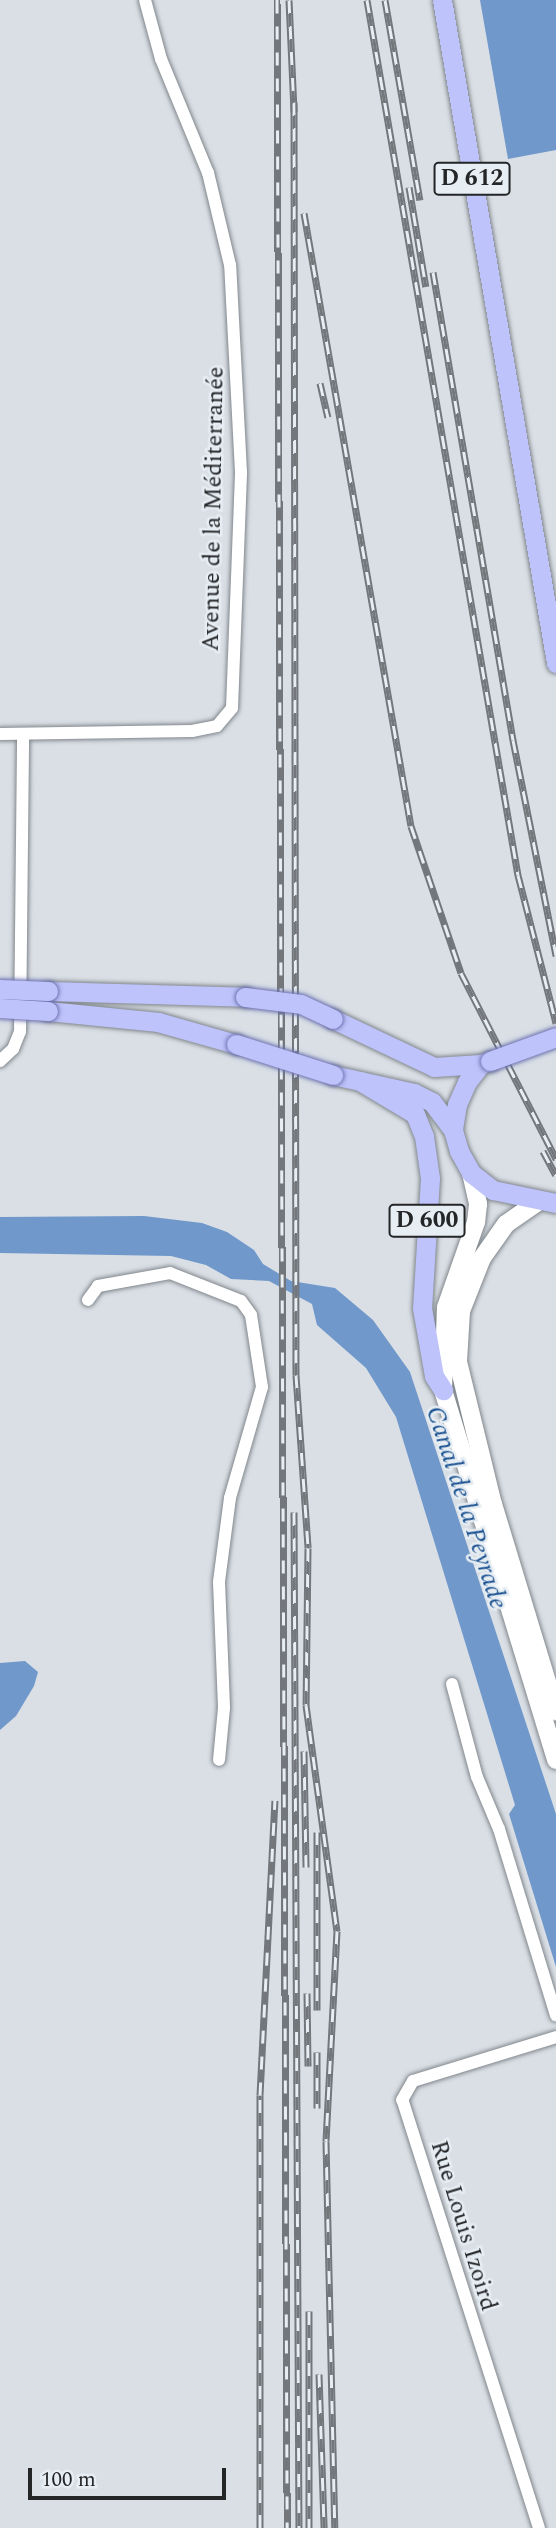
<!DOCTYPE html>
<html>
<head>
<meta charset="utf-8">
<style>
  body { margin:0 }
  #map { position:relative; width:556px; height:2528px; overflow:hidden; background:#d9dfe5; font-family:Spectral,serif }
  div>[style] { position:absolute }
  .water>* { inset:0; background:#7098ca }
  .roads { filter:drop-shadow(0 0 2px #81878c) drop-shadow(0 0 2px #81878c) }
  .street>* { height:12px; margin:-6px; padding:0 6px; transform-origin:6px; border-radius:6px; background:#fff }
  .secondary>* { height:18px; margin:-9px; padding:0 9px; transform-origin:9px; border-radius:9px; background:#fff }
  .primary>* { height:19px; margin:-9.5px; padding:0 9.5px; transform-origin:9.5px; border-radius:9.5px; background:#bec3fb }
  .rail>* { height:7px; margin-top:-3.5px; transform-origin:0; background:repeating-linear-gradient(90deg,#e6edf3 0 13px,#73777b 0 26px); box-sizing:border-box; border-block:2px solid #73777b }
  .bridges { filter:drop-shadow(0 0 2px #6c72b0) drop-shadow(0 0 2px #6c72b0) }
  .primary-bridge>* { height:19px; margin:-9.5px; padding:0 9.5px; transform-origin:9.5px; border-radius:9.5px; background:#bec3fb }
  span { translate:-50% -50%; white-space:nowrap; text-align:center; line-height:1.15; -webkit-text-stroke:5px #e6edf3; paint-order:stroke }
  .shield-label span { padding:2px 5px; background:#e6edf3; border:2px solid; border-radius:5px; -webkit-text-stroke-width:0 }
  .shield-label { font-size:23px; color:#232527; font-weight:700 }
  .street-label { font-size:24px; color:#232527 }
  .water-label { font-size:26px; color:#1d5392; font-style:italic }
  .scale { position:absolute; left:28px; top:2468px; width:198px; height:32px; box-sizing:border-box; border:4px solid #232527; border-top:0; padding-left:9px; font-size:21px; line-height:24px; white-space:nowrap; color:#232527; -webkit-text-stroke:5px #e6edf3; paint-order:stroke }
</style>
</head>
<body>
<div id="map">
  <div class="water">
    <i style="clip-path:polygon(480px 0,556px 0,556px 150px,508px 159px)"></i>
    <i style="clip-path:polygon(144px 1216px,202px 1223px,227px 1232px,254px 1250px,263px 1264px,291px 1281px,335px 1288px,373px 1320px,410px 1372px,556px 1814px,556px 1967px,509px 1814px,515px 1805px,396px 1417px,366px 1368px,317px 1325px,312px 1304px,269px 1281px,231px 1279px,206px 1265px,171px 1256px,0 1253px,0 1217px)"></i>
    <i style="clip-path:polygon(25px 1661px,38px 1672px,34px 1686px,16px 1716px,0 1730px,0 1663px)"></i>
  </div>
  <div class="roads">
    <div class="street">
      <i style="left:0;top:734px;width:192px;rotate:-0.9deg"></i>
      <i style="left:192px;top:731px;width:25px;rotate:-11deg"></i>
      <i style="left:217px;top:726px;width:23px;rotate:-50deg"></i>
      <i style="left:232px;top:708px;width:236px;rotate:-87.8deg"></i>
      <i style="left:241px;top:472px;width:207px;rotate:-93deg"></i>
      <i style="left:230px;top:265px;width:95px;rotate:-103.4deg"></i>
      <i style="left:208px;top:173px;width:123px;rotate:-112.4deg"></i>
      <i style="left:161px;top:59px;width:61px;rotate:-105.2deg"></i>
      <i style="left:0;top:1061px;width:18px;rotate:-43deg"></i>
      <i style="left:13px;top:1049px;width:18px;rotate:-68deg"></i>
      <i style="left:20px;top:1032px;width:298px;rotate:-89.4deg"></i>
      <i style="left:88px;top:1300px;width:17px;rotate:-54deg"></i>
      <i style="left:98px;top:1286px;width:73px;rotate:-10.2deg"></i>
      <i style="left:170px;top:1273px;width:76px;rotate:21.5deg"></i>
      <i style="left:241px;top:1301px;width:17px;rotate:54deg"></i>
      <i style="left:251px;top:1315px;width:73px;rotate:81.3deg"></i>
      <i style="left:262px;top:1387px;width:116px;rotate:106.1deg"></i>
      <i style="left:230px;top:1498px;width:85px;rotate:97.5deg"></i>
      <i style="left:219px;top:1582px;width:126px;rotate:87.7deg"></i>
      <i style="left:224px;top:1708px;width:52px;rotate:95.5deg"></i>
      <i style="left:452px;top:1684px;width:96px;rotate:75deg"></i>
      <i style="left:477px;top:1777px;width:56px;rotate:67.1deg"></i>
      <i style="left:499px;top:1829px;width:195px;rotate:73deg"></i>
      <i style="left:539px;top:2528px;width:449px;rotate:-107.7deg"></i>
      <i style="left:402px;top:2100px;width:22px;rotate:-60deg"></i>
      <i style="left:413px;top:2081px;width:150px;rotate:-17.1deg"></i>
    </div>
    <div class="secondary">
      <i style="left:471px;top:1173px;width:32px;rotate:77deg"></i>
      <i style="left:478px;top:1204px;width:18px;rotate:96deg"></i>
      <i style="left:476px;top:1222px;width:90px;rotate:109.4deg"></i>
      <i style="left:446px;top:1307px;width:83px;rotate:92.1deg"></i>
      <i style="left:443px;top:1390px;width:387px;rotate:73deg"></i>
      <i style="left:539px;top:1201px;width:40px;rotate:145.1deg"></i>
      <i style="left:506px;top:1224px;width:42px;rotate:125.2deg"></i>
      <i style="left:482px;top:1258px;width:57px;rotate:111.6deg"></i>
      <i style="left:461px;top:1311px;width:51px;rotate:93.4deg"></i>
      <i style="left:458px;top:1362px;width:146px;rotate:76.2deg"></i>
      <i style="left:493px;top:1504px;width:217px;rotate:73.1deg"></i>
    </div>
    <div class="primary">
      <i style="left:442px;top:0;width:673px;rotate:80.24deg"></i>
      <i style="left:48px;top:991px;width:197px;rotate:1.7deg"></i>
      <i style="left:48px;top:1011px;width:111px;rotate:5.7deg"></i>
      <i style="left:158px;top:1022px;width:81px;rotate:15.8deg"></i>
      <i style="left:333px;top:1019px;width:112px;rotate:25.4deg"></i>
      <i style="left:434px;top:1067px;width:47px;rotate:-3.7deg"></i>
      <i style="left:490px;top:1061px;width:9px;rotate:162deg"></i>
      <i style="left:481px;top:1064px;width:23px;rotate:128deg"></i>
      <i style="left:467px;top:1082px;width:24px;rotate:114deg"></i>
      <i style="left:457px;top:1104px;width:26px;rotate:99deg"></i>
      <i style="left:453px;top:1130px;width:22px;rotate:74deg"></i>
      <i style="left:459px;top:1151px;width:25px;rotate:61deg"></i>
      <i style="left:471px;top:1173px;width:28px;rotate:38deg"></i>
      <i style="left:493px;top:1190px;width:64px;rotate:11.7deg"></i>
      <i style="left:333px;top:1075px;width:83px;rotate:12.5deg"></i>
      <i style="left:414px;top:1093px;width:20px;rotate:27deg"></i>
      <i style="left:432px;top:1102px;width:35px;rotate:53deg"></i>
      <i style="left:360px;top:1081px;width:64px;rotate:31deg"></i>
      <i style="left:415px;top:1114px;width:24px;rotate:68deg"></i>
      <i style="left:424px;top:1136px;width:42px;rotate:81.9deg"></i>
      <i style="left:430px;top:1178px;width:130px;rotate:93.5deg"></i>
      <i style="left:422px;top:1308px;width:69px;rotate:80deg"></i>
      <i style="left:434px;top:1376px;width:17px;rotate:57deg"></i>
    </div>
  </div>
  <div class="rail">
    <i style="left:277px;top:0;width:2528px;rotate:89.77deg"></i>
    <i style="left:289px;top:0;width:112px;rotate:87.4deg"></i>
    <i style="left:367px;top:0;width:888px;rotate:80.21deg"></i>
    <i style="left:518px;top:875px;width:153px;rotate:75.6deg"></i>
    <i style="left:385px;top:0;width:203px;rotate:80.1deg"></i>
    <i style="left:294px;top:102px;width:1273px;rotate:89.91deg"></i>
    <i style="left:296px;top:1375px;width:173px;rotate:86deg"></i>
    <i style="left:308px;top:1548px;width:157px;rotate:90.7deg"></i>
    <i style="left:306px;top:1705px;width:228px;rotate:82.2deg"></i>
    <i style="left:337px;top:1931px;width:210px;rotate:93deg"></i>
    <i style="left:326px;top:2141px;width:387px;rotate:88.7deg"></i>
    <i style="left:409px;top:187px;width:101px;rotate:80.4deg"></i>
    <i style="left:304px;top:213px;width:622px;rotate:80.1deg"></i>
    <i style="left:411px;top:826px;width:155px;rotate:71.2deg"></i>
    <i style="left:461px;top:973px;width:209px;rotate:62.9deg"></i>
    <i style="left:433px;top:272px;width:475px;rotate:80.3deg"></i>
    <i style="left:513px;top:740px;width:220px;rotate:78.7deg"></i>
    <i style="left:320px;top:383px;width:35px;rotate:77deg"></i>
    <i style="left:543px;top:1151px;width:27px;rotate:62deg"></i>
    <i style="left:294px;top:1512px;width:1016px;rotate:89.72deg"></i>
    <i style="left:304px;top:1751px;width:116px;rotate:89deg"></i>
    <i style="left:317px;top:1832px;width:178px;rotate:90deg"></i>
    <i style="left:307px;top:1993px;width:73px;rotate:89.2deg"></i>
    <i style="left:317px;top:2052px;width:56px;rotate:90deg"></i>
    <i style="left:309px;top:2311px;width:217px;rotate:90deg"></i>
    <i style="left:319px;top:2374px;width:154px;rotate:88.1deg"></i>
    <i style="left:260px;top:2528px;width:433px;rotate:-90deg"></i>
    <i style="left:260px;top:2095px;width:295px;rotate:-87.1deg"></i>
  </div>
  <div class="bridges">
    <div class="primary-bridge">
      <i style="left:0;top:989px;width:48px;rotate:2.4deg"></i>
      <i style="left:245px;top:997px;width:56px;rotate:7.1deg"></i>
      <i style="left:301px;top:1004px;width:35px;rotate:25deg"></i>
      <i style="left:0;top:1008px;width:48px;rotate:3.6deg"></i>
      <i style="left:236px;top:1044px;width:102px;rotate:17.7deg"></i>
      <i style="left:490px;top:1061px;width:70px;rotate:-20deg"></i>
    </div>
  </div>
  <div class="shield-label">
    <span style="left:472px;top:179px">D 612</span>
    <span style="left:427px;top:1221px">D 600</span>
  </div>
  <div class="street-label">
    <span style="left:214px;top:509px;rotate:-89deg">Avenue de la Méditerranée</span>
    <span style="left:463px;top:2226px;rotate:73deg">Rue Louis Izoird</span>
  </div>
  <div class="water-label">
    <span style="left:466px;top:1508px;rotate:72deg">Canal de la Peyrade</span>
  </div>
  <div class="scale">100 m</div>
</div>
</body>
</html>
